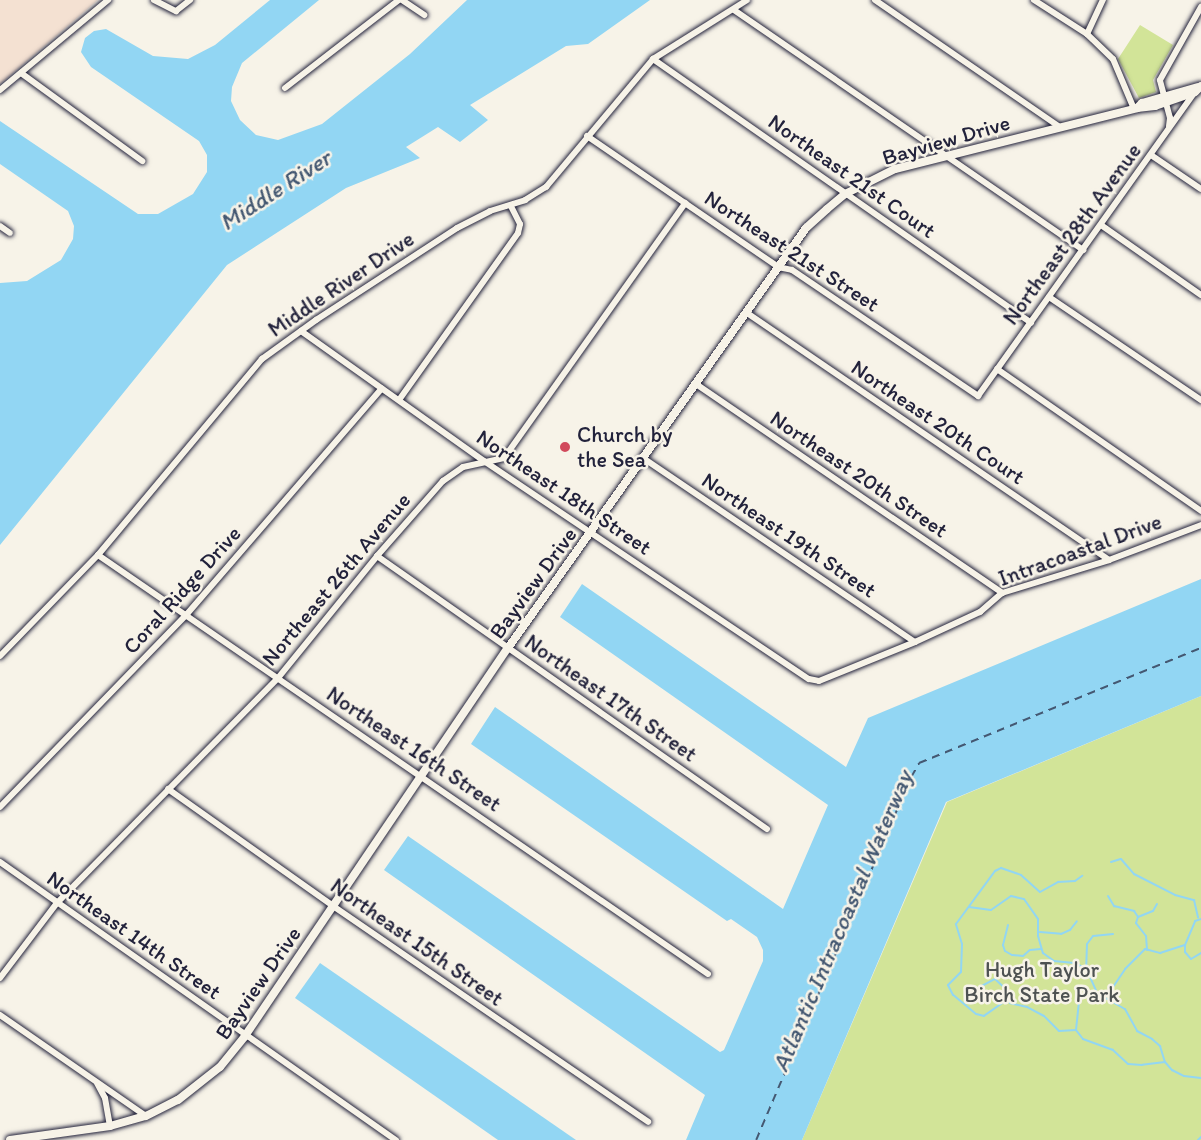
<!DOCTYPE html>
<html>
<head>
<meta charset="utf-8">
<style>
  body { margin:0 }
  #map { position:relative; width:1201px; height:1140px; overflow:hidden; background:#f7f3e8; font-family:Itim,sans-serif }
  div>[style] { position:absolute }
  .built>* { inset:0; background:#f4e1d2 }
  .green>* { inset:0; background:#d2e498 }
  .water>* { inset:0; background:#92d6f3 }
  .stream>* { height:2px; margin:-1px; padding:0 1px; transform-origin:1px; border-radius:1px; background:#92d6f3 }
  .ferry>* { height:1.5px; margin-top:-0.75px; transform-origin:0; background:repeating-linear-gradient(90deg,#445872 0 8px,transparent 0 14px) }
  .roads { filter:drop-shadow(0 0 2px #22223b) drop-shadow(0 0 2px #22223b) }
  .minor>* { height:6px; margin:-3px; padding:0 3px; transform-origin:3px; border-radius:3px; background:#f7f3e8 }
  .tertiary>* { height:8px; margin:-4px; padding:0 4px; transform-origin:4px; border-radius:4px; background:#f7f3e8 }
  .dots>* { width:16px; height:16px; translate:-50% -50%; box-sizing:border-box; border:3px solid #f7f3e8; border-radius:50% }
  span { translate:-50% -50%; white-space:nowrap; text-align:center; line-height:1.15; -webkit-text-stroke:5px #f7f3e8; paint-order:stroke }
  .street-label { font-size:22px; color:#22223b }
  .poi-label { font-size:22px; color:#22223b }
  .left { translate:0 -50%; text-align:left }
  .park-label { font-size:22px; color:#4e5252 }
  .water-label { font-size:24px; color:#445872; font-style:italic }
</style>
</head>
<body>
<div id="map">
  <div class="built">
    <i style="clip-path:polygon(0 0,98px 0,0 84px)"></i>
  </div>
  <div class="green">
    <i style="clip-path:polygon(1140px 25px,1173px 45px,1153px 80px,1156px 92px,1139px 98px,1118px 59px)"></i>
    <i style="clip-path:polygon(1201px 696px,1201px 1140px,802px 1140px,947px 802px)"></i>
  </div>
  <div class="water">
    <i style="clip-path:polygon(270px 0,319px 0,242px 63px,232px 87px,231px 101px,240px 120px,256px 135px,278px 140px,322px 124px,410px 54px,467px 0,650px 0,588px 44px,566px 46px,470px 105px,488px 120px,460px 142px,438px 127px,406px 147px,420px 158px,346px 188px,227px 265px,0 545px,0 283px,27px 281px,61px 260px,73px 239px,74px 226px,68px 211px,0 164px,0 121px,138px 214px,158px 214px,193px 194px,207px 172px,207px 155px,199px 141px,91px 67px,81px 52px,85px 38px,94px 31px,106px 29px,153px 56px,188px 59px,215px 45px)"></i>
    <i style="clip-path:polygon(1201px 579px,1201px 696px,946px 802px,802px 1140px,686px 1140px,705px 1095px,384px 870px,408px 836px,720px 1052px,724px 1050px,763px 961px,763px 950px,757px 937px,731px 919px,727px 921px,471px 744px,495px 707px,783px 909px,828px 805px,560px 617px,582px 584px,846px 767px,868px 718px)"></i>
    <i style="clip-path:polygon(320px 963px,576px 1140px,498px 1140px,295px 998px)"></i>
  </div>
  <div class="stream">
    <i style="left:1111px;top:862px;width:10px;rotate:-17deg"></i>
    <i style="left:1121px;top:859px;width:20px;rotate:49deg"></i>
    <i style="left:1134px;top:874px;width:46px;rotate:27.1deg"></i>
    <i style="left:1175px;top:895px;width:20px;rotate:15deg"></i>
    <i style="left:1194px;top:900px;width:18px;rotate:77deg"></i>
    <i style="left:1108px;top:896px;width:12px;rotate:59deg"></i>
    <i style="left:1114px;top:906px;width:21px;rotate:14deg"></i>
    <i style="left:1134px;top:911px;width:7px;rotate:56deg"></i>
    <i style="left:969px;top:907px;width:22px;rotate:8deg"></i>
    <i style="left:991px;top:910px;width:24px;rotate:-35deg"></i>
    <i style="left:1011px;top:896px;width:13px;rotate:13deg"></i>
    <i style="left:1024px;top:899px;width:24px;rotate:55deg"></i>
    <i style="left:1038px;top:919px;width:17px;rotate:90deg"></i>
    <i style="left:1038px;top:936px;width:18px;rotate:74deg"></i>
    <i style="left:1043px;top:953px;width:14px;rotate:36deg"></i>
    <i style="left:1054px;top:961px;width:20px;rotate:6deg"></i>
    <i style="left:1074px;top:963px;width:13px;rotate:23deg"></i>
    <i style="left:1008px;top:925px;width:21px;rotate:104deg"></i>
    <i style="left:1003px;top:945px;width:6px;rotate:72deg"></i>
    <i style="left:1005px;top:951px;width:8px;rotate:30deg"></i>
    <i style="left:1012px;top:955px;width:11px;rotate:5deg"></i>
    <i style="left:1023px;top:956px;width:9px;rotate:-41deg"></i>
    <i style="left:1030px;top:950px;width:11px;rotate:-5deg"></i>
    <i style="left:1040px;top:932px;width:21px;rotate:5deg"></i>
    <i style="left:1061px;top:934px;width:10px;rotate:-24deg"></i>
    <i style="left:1070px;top:930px;width:11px;rotate:-52deg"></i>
    <i style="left:1113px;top:934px;width:20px;rotate:174deg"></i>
    <i style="left:1093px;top:936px;width:10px;rotate:127deg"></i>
    <i style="left:1087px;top:944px;width:24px;rotate:92deg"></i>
    <i style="left:1086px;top:968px;width:27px;rotate:66deg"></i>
    <i style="left:1097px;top:993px;width:32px;rotate:30deg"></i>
    <i style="left:1125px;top:1009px;width:25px;rotate:61deg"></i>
    <i style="left:1137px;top:1031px;width:17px;rotate:28deg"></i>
    <i style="left:1152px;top:1039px;width:11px;rotate:41deg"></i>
    <i style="left:1160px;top:1046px;width:17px;rotate:73deg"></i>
    <i style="left:1165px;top:1062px;width:11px;rotate:49deg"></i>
    <i style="left:1172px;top:1070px;width:13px;rotate:27deg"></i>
    <i style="left:1184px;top:1076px;width:17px;rotate:7deg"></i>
    <i style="left:1185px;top:945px;width:7px;rotate:90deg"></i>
    <i style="left:1185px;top:952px;width:9px;rotate:49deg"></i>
    <i style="left:1191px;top:959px;width:12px;rotate:-31deg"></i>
    <i style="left:1147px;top:950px;width:14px;rotate:-94deg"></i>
    <i style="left:1146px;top:936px;width:16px;rotate:-128deg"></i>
    <i style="left:1136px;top:923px;width:6px;rotate:-72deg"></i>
    <i style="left:1138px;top:917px;width:16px;rotate:-22deg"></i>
    <i style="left:1153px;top:911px;width:8px;rotate:-60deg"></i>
    <i style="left:976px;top:989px;width:21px;rotate:-28deg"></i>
    <i style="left:995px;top:979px;width:18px;rotate:43deg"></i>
    <i style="left:1008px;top:991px;width:8px;rotate:90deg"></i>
    <i style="left:1076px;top:1030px;width:17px;rotate:177deg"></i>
    <i style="left:1059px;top:1031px;width:21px;rotate:-135deg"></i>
    <i style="left:1044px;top:1016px;width:19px;rotate:-152deg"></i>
    <i style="left:1027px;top:1007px;width:17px;rotate:-167deg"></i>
    <i style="left:1010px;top:1003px;width:4px;rotate:-117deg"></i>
    <i style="left:1008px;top:999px;width:29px;rotate:145deg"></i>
    <i style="left:984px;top:1016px;width:8px;rotate:-166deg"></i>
    <i style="left:976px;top:1014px;width:30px;rotate:-140deg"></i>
    <i style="left:953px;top:995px;width:11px;rotate:-117deg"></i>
    <i style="left:948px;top:985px;width:18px;rotate:-45deg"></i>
    <i style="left:961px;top:972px;width:28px;rotate:-88deg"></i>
    <i style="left:962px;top:944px;width:21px;rotate:-107deg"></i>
    <i style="left:956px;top:924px;width:66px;rotate:-53.7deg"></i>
    <i style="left:995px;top:871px;width:7px;rotate:-27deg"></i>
    <i style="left:1001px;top:868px;width:21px;rotate:19deg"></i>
    <i style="left:1021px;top:875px;width:25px;rotate:42deg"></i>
    <i style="left:1040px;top:892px;width:21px;rotate:-29deg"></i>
    <i style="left:1058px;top:882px;width:17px;rotate:-3deg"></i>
    <i style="left:1075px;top:881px;width:9px;rotate:-36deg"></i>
    <i style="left:1165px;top:1062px;width:23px;rotate:173deg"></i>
    <i style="left:1142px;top:1065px;width:14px;rotate:-176deg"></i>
    <i style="left:1128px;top:1064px;width:21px;rotate:-137deg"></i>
    <i style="left:1113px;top:1050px;width:32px;rotate:-160deg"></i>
    <i style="left:1083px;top:1039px;width:11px;rotate:-128deg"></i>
    <i style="left:1076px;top:1030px;width:31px;rotate:-84deg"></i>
    <i style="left:1079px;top:999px;width:17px;rotate:-25deg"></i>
    <i style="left:1094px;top:992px;width:15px;rotate:4deg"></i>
    <i style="left:1109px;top:993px;width:29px;rotate:-56deg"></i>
    <i style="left:1125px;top:969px;width:28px;rotate:-45deg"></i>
    <i style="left:1145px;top:949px;width:16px;rotate:15deg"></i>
    <i style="left:1160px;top:953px;width:26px;rotate:-18deg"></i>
    <i style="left:1185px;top:945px;width:26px;rotate:-67deg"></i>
    <i style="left:1195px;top:921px;width:6px;rotate:-18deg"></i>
    <i style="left:1198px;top:1140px;width:4px;rotate:-45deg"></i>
  </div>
  <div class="ferry">
    <i style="left:756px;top:1140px;width:395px;rotate:-66.9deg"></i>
    <i style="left:911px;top:777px;width:16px;rotate:-60deg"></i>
    <i style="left:919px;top:763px;width:305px;rotate:-22.2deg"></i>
  </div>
  <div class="roads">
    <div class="minor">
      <i style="left:154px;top:0;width:25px;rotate:27deg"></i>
      <i style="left:176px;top:11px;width:18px;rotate:-38deg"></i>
      <i style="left:402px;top:0;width:27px;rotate:34deg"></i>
      <i style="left:875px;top:0;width:224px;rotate:34.5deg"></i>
      <i style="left:1034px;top:0;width:63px;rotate:32.7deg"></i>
      <i style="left:1087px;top:34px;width:36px;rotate:44deg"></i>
      <i style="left:1113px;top:59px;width:54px;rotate:67.2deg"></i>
      <i style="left:734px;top:10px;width:424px;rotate:34.5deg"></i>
      <i style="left:1087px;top:34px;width:38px;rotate:-65deg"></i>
      <i style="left:653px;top:59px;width:461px;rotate:34.9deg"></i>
      <i style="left:21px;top:73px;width:150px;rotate:36deg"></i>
      <i style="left:285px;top:88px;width:144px;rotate:-37.7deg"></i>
      <i style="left:0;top:90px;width:141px;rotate:-39.8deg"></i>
      <i style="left:1169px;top:126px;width:8px;rotate:-83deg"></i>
      <i style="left:1170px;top:118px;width:39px;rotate:-105deg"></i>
      <i style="left:1160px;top:80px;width:84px;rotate:-60.7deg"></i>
      <i style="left:587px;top:136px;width:232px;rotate:34.4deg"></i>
      <i style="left:778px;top:267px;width:14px;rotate:12deg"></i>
      <i style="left:792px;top:270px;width:225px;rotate:34.1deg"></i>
      <i style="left:978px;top:396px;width:374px;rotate:-54.5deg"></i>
      <i style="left:1151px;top:155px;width:60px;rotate:34.2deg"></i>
      <i style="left:1101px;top:225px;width:122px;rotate:35deg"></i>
      <i style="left:0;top:226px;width:12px;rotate:35deg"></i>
      <i style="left:1049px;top:297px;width:184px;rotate:34.1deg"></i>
      <i style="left:747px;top:313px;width:438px;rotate:34.3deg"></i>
      <i style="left:301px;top:331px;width:224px;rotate:35.4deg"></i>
      <i style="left:484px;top:461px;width:391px;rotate:33.9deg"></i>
      <i style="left:809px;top:679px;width:10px;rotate:11deg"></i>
      <i style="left:819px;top:681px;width:104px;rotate:-22.1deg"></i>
      <i style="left:915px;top:642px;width:72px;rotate:-24.8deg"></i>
      <i style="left:980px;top:612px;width:29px;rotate:-41deg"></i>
      <i style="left:1002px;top:593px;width:112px;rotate:-17.1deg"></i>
      <i style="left:1109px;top:560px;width:98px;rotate:-20.8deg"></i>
      <i style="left:997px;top:369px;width:249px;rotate:34.8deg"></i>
      <i style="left:696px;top:384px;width:371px;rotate:34.3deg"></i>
      <i style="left:399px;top:400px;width:205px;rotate:-54.5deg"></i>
      <i style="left:518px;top:233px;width:9px;rotate:-77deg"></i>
      <i style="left:520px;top:224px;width:20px;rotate:-117deg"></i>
      <i style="left:643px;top:458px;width:328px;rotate:34.1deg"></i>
      <i style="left:98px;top:555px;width:740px;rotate:34.48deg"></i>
      <i style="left:377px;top:556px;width:476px;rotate:35deg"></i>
      <i style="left:0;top:656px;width:141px;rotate:-45.9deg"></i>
      <i style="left:98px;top:555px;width:256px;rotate:-50.1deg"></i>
      <i style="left:262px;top:359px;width:67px;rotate:-35.8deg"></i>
      <i style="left:316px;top:320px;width:168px;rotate:-33.1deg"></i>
      <i style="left:457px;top:228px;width:37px;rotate:-27deg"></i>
      <i style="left:490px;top:211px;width:37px;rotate:-17deg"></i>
      <i style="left:525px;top:200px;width:25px;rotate:-32deg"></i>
      <i style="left:546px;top:187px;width:167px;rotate:-50.1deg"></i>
      <i style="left:653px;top:59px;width:111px;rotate:-32.1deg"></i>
      <i style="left:168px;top:789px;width:202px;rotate:35.3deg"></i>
      <i style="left:333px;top:906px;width:382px;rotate:34.4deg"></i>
      <i style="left:0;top:807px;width:269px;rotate:-45.9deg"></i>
      <i style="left:187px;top:614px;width:298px;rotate:-49.2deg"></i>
      <i style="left:0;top:862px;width:484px;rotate:35.1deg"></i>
      <i style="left:0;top:978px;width:94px;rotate:-52.8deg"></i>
      <i style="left:57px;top:903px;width:315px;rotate:-45.5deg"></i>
      <i style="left:278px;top:678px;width:157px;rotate:-50.9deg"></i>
      <i style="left:377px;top:556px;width:100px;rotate:-48.7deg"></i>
      <i style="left:443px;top:481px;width:24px;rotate:-35deg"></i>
      <i style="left:463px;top:467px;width:42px;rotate:-12.4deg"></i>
      <i style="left:504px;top:458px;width:313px;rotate:-54.6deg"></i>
      <i style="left:0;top:1015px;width:178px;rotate:34.7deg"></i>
      <i style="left:97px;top:1083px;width:17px;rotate:62deg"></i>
      <i style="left:105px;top:1098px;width:28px;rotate:80deg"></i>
    </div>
    <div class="tertiary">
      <i style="left:1137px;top:108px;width:7px;rotate:-45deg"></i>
      <i style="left:1142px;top:103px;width:58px;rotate:-15.9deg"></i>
      <i style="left:10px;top:1140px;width:101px;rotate:-8deg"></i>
      <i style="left:110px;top:1126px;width:37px;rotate:-16deg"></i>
      <i style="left:146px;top:1116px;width:36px;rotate:-27deg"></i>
      <i style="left:178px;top:1100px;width:53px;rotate:-38.2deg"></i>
      <i style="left:220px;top:1067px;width:40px;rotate:-51deg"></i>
      <i style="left:245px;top:1036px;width:469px;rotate:-55.9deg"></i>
      <i style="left:508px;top:648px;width:515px;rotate:-54.64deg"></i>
      <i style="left:806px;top:228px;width:28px;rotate:-42deg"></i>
      <i style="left:827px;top:209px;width:23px;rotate:-40deg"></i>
      <i style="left:845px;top:194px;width:56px;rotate:-26.6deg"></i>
      <i style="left:895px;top:169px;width:250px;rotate:-14.1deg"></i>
      <i style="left:1137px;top:108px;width:18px;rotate:-6deg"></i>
      <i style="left:1155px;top:106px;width:42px;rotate:-19.3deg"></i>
      <i style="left:1195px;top:92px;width:8px;rotate:-45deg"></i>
    </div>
  </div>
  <div class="dots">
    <i style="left:565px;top:447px;background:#d1495b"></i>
  </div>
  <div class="street-label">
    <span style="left:946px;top:140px;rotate:-16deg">Bayview Drive</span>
    <span style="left:852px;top:176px;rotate:35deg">Northeast 21st Court</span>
    <span style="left:1072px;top:234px;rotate:-54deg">Northeast 28th Avenue</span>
    <span style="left:792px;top:251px;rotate:33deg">Northeast 21st Street</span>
    <span style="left:341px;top:284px;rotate:-34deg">Middle River Drive</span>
    <span style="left:938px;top:422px;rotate:34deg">Northeast 20th Court</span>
    <span style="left:859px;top:474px;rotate:34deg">Northeast 20th Street</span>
    <span style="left:564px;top:492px;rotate:34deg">Northeast 18th Street</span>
    <span style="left:789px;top:535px;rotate:34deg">Northeast 19th Street</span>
    <span style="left:1080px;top:550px;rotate:-20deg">Intracoastal Drive</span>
    <span style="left:336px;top:579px;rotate:-50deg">Northeast 26th Avenue</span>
    <span style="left:533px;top:583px;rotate:-54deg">Bayview Drive</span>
    <span style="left:182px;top:590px;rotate:-48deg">Coral Ridge Drive</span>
    <span style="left:611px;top:698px;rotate:35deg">Northeast 17th Street</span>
    <span style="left:414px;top:749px;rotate:34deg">Northeast 16th Street</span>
    <span style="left:134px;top:935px;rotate:35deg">Northeast 14th Street</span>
    <span style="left:417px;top:942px;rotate:35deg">Northeast 15th Street</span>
    <span style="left:258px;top:983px;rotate:-55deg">Bayview Drive</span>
  </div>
  <div class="poi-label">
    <span class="left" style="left:577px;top:447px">Church by<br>the Sea</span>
  </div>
  <div class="park-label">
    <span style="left:1042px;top:982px">Hugh Taylor<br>Birch State Park</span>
  </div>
  <div class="water-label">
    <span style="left:275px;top:190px;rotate:-33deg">Middle River</span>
    <span style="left:842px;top:921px;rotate:-67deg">Atlantic Intracoastal Waterway</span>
  </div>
</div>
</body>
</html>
